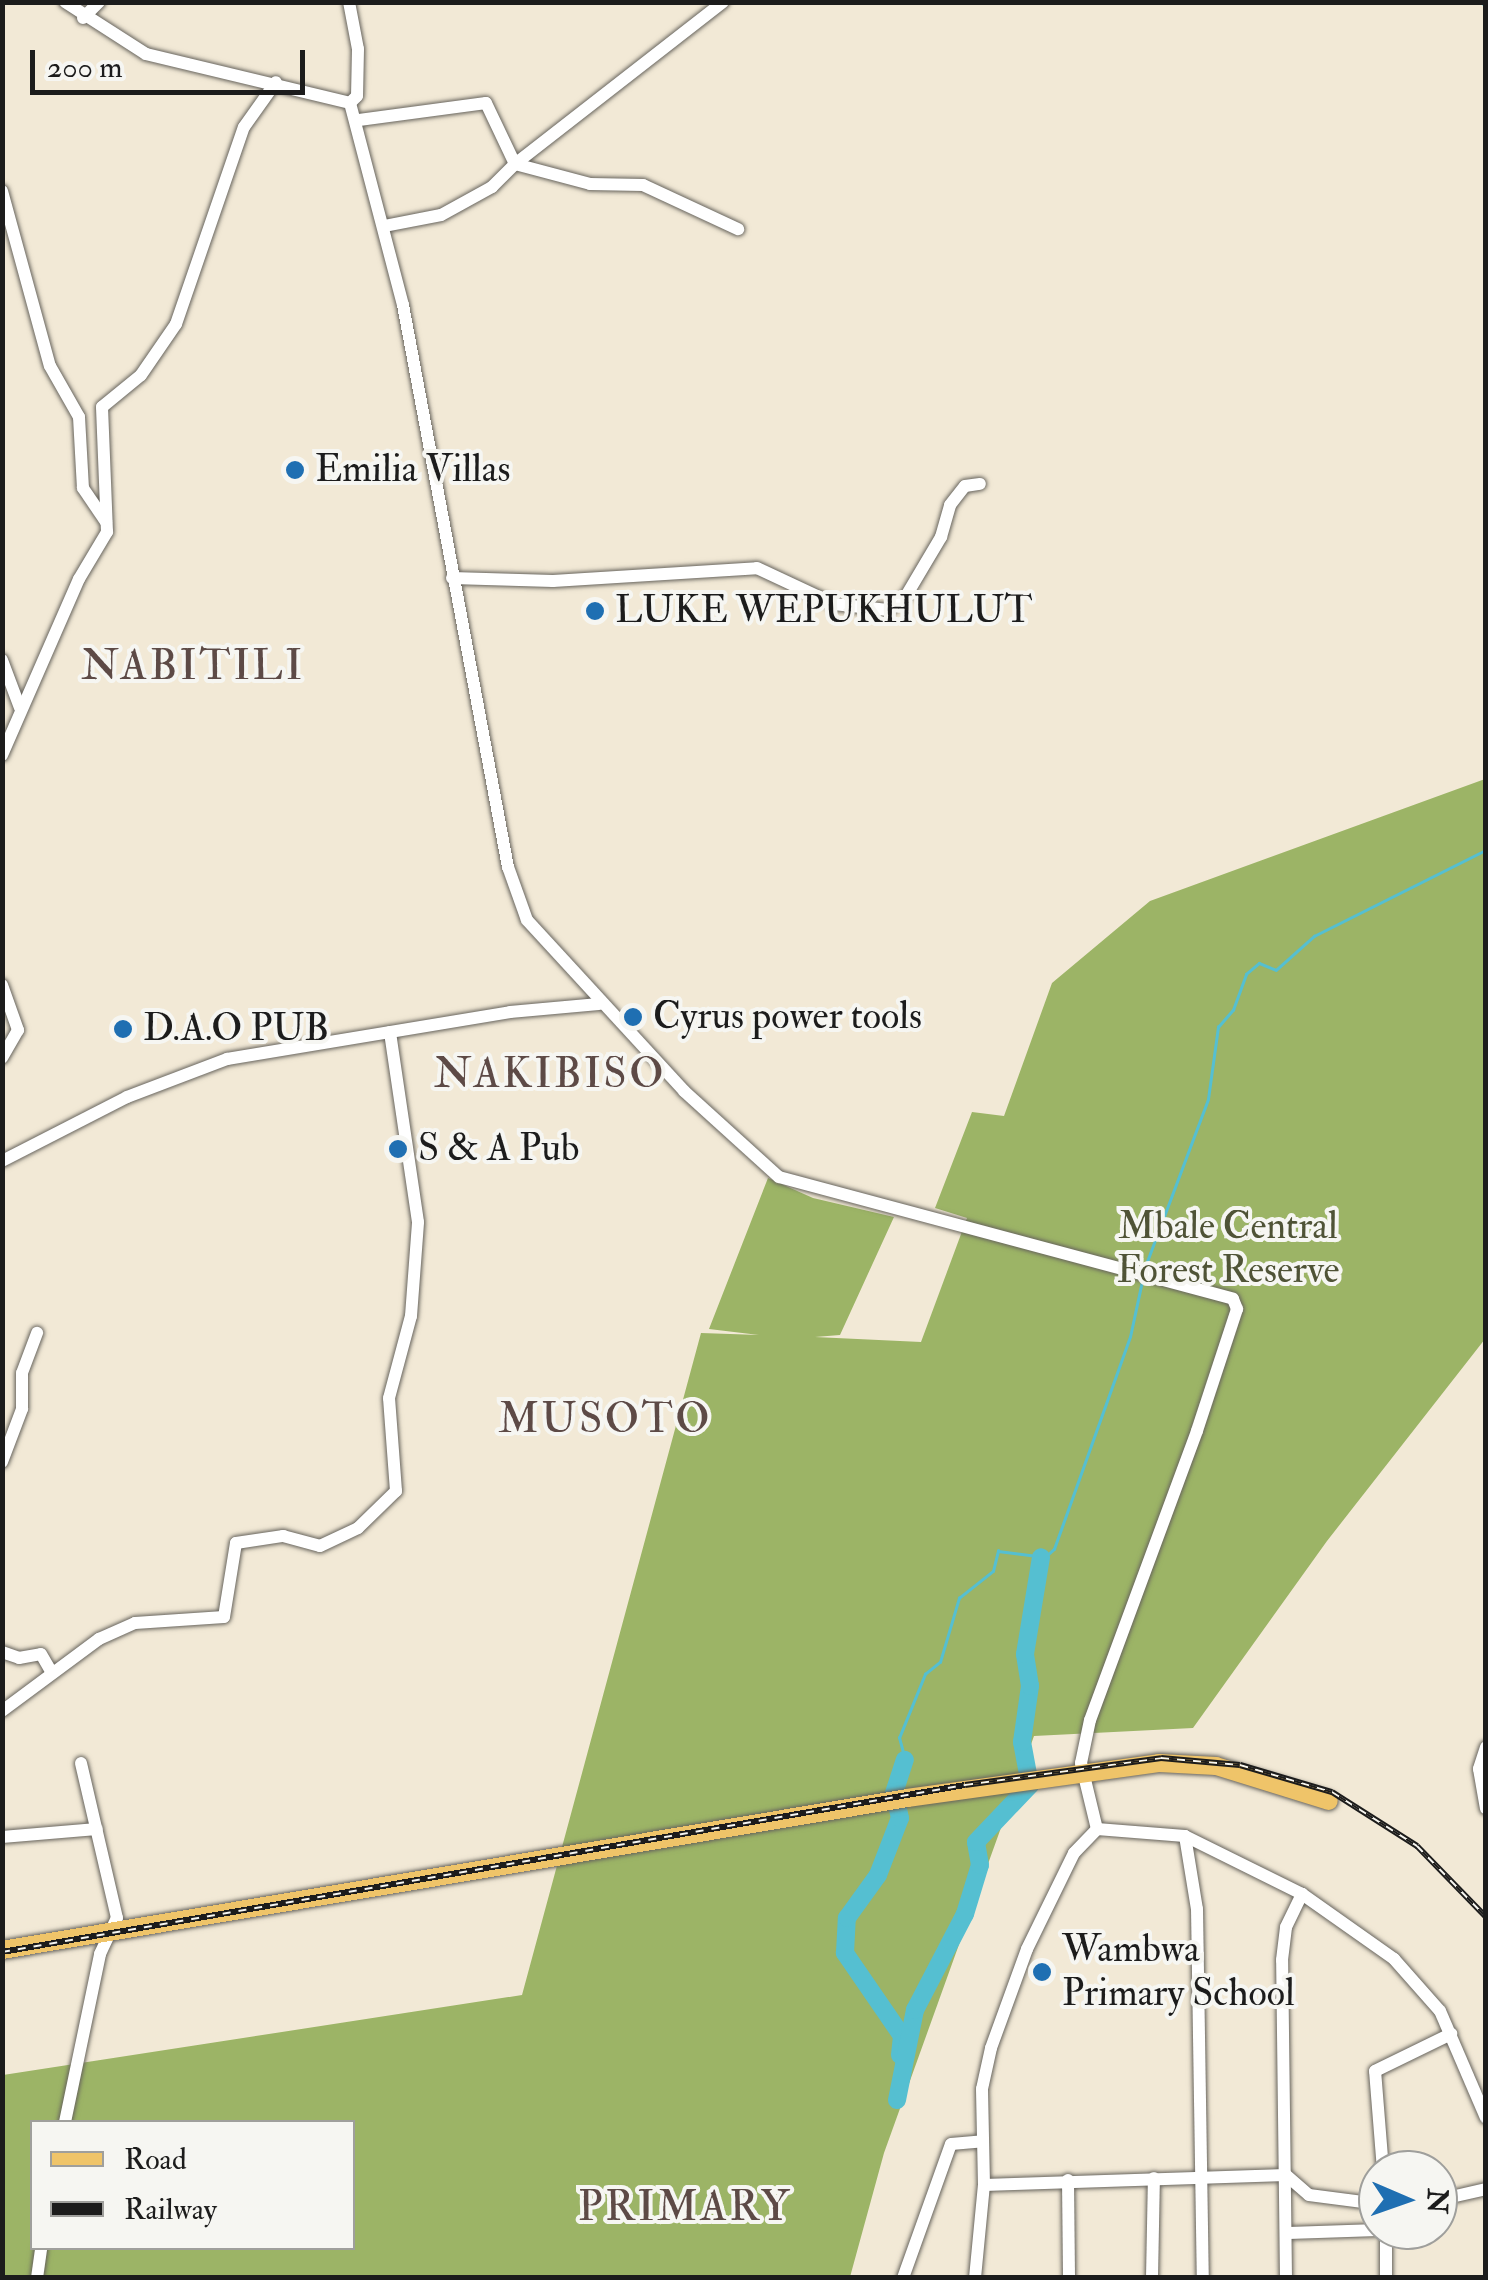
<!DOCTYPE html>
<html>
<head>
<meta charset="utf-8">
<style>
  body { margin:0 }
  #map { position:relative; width:1488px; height:2280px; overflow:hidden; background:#f2e9d6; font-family:"IM FELL Double Pica",serif }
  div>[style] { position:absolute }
  .forest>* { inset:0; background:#9cb466 }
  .stream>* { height:2.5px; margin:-1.25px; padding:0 1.25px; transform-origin:1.25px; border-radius:1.25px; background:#55bfd1 }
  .river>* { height:18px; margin:-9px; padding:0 9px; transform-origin:9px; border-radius:9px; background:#55bfd1 }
  .roads { filter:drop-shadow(0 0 2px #67645d) drop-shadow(0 0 2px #67645d) }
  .minor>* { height:12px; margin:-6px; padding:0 6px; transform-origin:6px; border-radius:6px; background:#fff }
  .major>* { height:18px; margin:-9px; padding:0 9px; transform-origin:9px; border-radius:9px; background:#efc469 }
  .rail>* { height:6px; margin-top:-3px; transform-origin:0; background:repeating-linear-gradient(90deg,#f6f6f2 0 8px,#1c1c1c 0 16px); box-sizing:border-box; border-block:2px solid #1c1c1c }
  .dots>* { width:28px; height:28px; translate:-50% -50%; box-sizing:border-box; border:5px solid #f6f6f2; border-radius:50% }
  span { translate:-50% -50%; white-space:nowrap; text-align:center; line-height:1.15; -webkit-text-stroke:8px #f6f6f2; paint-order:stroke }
  .poi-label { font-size:38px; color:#1c1c1c }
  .left { translate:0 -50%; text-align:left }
  .park-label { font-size:38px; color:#4f5336 }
  .quarter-label { font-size:42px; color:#5d4a46; letter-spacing:2.5px }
  .frame { position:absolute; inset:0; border:5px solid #1c1c1c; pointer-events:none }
  .legend { position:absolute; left:30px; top:2120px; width:325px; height:130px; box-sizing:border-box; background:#f6f6f2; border:2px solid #9f9f9c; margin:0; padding:12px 18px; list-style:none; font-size:30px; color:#1c1c1c }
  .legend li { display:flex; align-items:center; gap:20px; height:50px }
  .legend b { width:50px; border:2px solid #9f9f9c }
  .north { position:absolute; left:1358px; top:2150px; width:100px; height:100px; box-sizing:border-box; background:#f6f6f2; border:2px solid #9f9f9c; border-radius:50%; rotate:92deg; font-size:28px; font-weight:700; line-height:40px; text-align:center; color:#1c1c1c }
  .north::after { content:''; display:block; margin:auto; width:35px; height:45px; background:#1f6fb2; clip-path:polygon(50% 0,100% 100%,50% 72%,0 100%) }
  .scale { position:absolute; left:30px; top:50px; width:275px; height:45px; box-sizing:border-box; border:5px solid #1c1c1c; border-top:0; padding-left:12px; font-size:30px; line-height:35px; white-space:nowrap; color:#1c1c1c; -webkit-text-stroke:8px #f6f6f2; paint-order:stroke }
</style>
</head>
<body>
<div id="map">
  <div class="forest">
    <i style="clip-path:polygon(evenodd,1485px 779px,1485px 1339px,1327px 1541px,1193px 1728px,1034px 1736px,884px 2153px,850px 2277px,3px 2278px,3px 2075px,522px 1995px,701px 1333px,759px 1335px,709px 1329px,768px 1178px,813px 1198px,894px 1217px,840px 1335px,815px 1337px,921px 1342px,967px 1218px,935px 1208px,972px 1112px,1004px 1116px,1052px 983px,1150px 901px,1485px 779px,32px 2122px,352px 2122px,352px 2248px,32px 2248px,32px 2122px)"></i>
  </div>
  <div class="stream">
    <i style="left:1481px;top:2px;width:6px;rotate:39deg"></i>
    <i style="left:1145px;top:1267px;width:179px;rotate:-69.4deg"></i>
    <i style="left:1208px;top:1099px;width:73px;rotate:-82.1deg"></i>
    <i style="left:1218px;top:1027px;width:23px;rotate:-49deg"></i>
    <i style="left:1233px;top:1010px;width:38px;rotate:-70deg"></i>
    <i style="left:1246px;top:974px;width:17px;rotate:-40deg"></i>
    <i style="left:1259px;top:963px;width:18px;rotate:22deg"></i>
    <i style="left:1276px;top:970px;width:51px;rotate:-41.8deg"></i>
    <i style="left:1314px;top:936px;width:192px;rotate:-26.6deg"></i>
    <i style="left:905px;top:1760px;width:23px;rotate:-105deg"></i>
    <i style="left:899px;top:1738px;width:69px;rotate:-67.9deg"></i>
    <i style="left:925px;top:1674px;width:19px;rotate:-39deg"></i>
    <i style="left:940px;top:1662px;width:67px;rotate:-73.5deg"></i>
    <i style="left:959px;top:1598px;width:43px;rotate:-38.5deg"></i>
    <i style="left:993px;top:1571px;width:21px;rotate:-76deg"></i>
    <i style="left:998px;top:1551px;width:47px;rotate:7.3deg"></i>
    <i style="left:1045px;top:1557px;width:12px;rotate:-42deg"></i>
    <i style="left:1054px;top:1549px;width:225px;rotate:-70.3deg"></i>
    <i style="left:1130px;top:1337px;width:57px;rotate:-77.9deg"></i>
  </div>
  <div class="river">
    <i style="left:900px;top:2055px;width:19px;rotate:-84deg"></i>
    <i style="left:902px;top:2036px;width:101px;rotate:-124.5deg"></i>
    <i style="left:845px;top:1953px;width:35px;rotate:-87deg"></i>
    <i style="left:847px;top:1918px;width:53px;rotate:-54.2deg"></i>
    <i style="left:878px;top:1875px;width:61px;rotate:-68.9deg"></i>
    <i style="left:900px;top:1818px;width:26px;rotate:-103deg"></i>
    <i style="left:894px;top:1793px;width:35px;rotate:-72deg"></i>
    <i style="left:897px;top:2100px;width:92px;rotate:-78.7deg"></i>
    <i style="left:915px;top:2010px;width:108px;rotate:-62.5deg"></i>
    <i style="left:965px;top:1914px;width:51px;rotate:-73deg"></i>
    <i style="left:980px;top:1865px;width:23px;rotate:-100deg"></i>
    <i style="left:976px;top:1842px;width:79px;rotate:-46.5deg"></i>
    <i style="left:1030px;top:1785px;width:44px;rotate:-100.5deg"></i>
    <i style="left:1022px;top:1742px;width:57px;rotate:-81.9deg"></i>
    <i style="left:1030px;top:1686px;width:32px;rotate:-99deg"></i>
    <i style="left:1025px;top:1654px;width:98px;rotate:-80.6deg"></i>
  </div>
  <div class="roads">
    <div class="minor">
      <i style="left:65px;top:2px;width:96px;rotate:32.7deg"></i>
      <i style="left:146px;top:54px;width:210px;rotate:13.5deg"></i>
      <i style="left:349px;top:2px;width:48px;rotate:79.2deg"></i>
      <i style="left:358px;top:49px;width:47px;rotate:91.2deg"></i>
      <i style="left:357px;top:96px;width:10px;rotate:135deg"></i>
      <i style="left:723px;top:2px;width:264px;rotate:142.1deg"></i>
      <i style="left:515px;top:164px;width:78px;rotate:14.9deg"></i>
      <i style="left:590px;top:184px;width:53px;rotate:1.1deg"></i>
      <i style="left:643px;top:185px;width:105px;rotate:24.9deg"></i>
      <i style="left:83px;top:18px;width:23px;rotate:-45deg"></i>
      <i style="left:350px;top:103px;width:209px;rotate:75.3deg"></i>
      <i style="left:403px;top:305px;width:572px;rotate:79.42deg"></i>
      <i style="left:508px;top:867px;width:56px;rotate:70.3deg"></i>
      <i style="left:527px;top:920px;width:232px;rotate:47.4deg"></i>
      <i style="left:684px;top:1091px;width:128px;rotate:42.2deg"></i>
      <i style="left:779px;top:1177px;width:470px;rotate:15deg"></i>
      <i style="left:1233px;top:1299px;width:11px;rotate:68deg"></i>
      <i style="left:1237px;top:1309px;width:128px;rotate:108.2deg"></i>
      <i style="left:1197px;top:1431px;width:308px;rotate:110.3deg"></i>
      <i style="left:1090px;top:1720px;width:44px;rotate:101.8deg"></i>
      <i style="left:1081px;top:1763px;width:68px;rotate:76.4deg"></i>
      <i style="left:359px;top:120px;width:128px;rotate:-7.6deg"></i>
      <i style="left:486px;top:103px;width:68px;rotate:64.6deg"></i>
      <i style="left:515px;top:164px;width:33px;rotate:135deg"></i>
      <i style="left:492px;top:187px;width:58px;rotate:151.2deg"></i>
      <i style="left:441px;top:215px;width:57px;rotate:168.9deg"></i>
      <i style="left:2px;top:191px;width:181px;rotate:74.7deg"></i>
      <i style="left:50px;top:366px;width:59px;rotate:60.4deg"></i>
      <i style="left:79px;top:417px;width:71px;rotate:86.8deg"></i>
      <i style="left:83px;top:488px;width:41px;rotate:55.9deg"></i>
      <i style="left:452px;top:578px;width:101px;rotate:1.7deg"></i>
      <i style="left:553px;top:581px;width:204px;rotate:-3.6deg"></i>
      <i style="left:757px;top:568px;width:85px;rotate:25.1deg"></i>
      <i style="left:834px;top:604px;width:54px;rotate:6.3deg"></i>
      <i style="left:888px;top:610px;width:23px;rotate:-38deg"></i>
      <i style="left:906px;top:596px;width:69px;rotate:-59.3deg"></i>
      <i style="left:941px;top:537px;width:33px;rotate:-74deg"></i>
      <i style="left:950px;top:505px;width:24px;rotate:-52deg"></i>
      <i style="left:965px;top:486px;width:15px;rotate:-8deg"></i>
      <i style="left:2px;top:660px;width:51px;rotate:69.4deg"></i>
      <i style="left:2px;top:755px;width:192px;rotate:-66.4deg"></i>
      <i style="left:79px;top:579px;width:55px;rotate:-59.2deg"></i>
      <i style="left:107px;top:532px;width:125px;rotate:-92.3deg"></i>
      <i style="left:102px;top:407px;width:50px;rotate:-39.4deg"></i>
      <i style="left:141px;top:375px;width:62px;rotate:-55.5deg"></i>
      <i style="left:176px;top:324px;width:208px;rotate:-71deg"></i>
      <i style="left:244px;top:127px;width:55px;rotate:-54.6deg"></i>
      <i style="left:2px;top:985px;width:48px;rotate:70.4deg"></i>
      <i style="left:18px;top:1030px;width:32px;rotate:120deg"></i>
      <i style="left:2px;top:1161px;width:140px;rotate:-27.1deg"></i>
      <i style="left:127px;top:1097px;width:107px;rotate:-20.8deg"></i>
      <i style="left:227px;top:1059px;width:287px;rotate:-9.4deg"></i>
      <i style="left:510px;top:1012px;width:89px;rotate:-5.1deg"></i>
      <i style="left:2px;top:1462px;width:57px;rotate:-69.3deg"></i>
      <i style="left:22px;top:1409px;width:36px;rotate:-90deg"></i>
      <i style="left:22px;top:1373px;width:43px;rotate:-69.4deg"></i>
      <i style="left:2px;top:1652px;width:18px;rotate:19deg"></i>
      <i style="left:19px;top:1658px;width:22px;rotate:-10deg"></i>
      <i style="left:41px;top:1654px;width:22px;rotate:60deg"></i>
      <i style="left:2px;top:1711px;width:121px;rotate:-36.6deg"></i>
      <i style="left:99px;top:1639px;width:39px;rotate:-24deg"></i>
      <i style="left:135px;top:1623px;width:89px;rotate:-3.9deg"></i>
      <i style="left:224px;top:1617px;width:75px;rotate:-80.8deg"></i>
      <i style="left:236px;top:1543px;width:48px;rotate:-8.5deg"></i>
      <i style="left:283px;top:1536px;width:38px;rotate:15deg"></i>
      <i style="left:320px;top:1546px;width:42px;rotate:-25.3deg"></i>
      <i style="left:358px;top:1528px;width:53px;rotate:-44.2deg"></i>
      <i style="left:396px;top:1491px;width:93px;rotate:-94.3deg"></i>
      <i style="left:389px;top:1398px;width:85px;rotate:-75deg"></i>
      <i style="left:411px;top:1316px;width:94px;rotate:-85.7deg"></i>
      <i style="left:418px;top:1222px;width:192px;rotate:-98.4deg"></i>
      <i style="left:1486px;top:1747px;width:23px;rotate:108deg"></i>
      <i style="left:1479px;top:1769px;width:40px;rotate:80deg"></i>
      <i style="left:1185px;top:1836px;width:74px;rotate:80.7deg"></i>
      <i style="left:1197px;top:1909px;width:369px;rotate:89.1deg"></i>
      <i style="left:2px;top:1837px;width:95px;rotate:-4.8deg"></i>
      <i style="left:65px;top:2122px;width:172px;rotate:-78.2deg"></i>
      <i style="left:100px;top:1954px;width:40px;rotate:-65deg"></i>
      <i style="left:117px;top:1918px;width:159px;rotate:-103.1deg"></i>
      <i style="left:1383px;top:2170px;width:99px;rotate:-94.6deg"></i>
      <i style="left:1375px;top:2071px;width:85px;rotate:-26deg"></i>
      <i style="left:1068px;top:2180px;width:98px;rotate:89.4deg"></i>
      <i style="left:984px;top:2185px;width:302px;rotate:-1.9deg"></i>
      <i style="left:1286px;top:2175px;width:30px;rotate:41deg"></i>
      <i style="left:1309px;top:2195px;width:70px;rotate:7.4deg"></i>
      <i style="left:1438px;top:2200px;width:49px;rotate:-12.9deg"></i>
      <i style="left:1386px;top:2230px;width:48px;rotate:90deg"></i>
      <i style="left:1287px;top:2233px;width:92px;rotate:-1.9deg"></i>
      <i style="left:37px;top:2278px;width:30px;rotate:-82deg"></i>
      <i style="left:903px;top:2278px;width:142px;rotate:-70.3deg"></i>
      <i style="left:951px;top:2144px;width:32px;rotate:-5deg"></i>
      <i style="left:975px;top:2278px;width:93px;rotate:-84.5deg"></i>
      <i style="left:984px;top:2185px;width:96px;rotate:-91.2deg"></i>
      <i style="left:982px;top:2089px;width:42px;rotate:-77.6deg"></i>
      <i style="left:991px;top:2048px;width:105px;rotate:-70deg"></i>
      <i style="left:1027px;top:1949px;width:107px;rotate:-63.9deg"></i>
      <i style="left:1074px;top:1853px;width:33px;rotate:-46deg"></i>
      <i style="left:1097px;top:1829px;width:88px;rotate:4.5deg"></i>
      <i style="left:1185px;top:1836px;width:131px;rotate:26.4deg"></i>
      <i style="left:1302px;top:1894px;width:113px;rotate:35.2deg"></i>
      <i style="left:1394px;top:1959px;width:69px;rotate:48.5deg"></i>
      <i style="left:1440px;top:2011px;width:116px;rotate:66.7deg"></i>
      <i style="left:1152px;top:2278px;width:100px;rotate:-88.9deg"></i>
      <i style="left:1286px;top:2278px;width:318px;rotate:-90.7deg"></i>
      <i style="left:1282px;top:1960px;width:33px;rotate:-83deg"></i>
      <i style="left:1286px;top:1927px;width:37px;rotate:-64deg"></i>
    </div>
    <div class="major">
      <i style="left:2px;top:1950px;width:918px;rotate:-9.53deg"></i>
      <i style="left:907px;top:1798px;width:254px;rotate:-7.9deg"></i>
      <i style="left:1159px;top:1763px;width:57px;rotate:3deg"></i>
      <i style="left:1216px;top:1766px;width:118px;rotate:17.2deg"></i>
    </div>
  </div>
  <div class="rail">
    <i style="left:2px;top:1952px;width:977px;rotate:-9.84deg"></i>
    <i style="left:965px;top:1785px;width:198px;rotate:-7.8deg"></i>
    <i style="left:1161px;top:1758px;width:79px;rotate:5.1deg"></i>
    <i style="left:1240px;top:1765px;width:96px;rotate:16.4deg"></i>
    <i style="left:1332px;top:1792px;width:101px;rotate:32.4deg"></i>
    <i style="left:1417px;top:1846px;width:99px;rotate:45.8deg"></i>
  </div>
  <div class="dots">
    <i style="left:295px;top:470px;background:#1f6fb2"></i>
    <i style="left:595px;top:611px;background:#1f6fb2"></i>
    <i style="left:633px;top:1017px;background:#1f6fb2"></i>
    <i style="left:123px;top:1029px;background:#1f6fb2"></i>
    <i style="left:398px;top:1149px;background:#1f6fb2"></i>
    <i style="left:1042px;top:1972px;background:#1f6fb2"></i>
  </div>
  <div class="poi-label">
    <span class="left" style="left:315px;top:470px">Emilia Villas</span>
    <span class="left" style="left:615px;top:611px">LUKE WEPUKHULUT</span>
    <span class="left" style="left:653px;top:1017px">Cyrus power tools</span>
    <span class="left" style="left:143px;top:1029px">D.A.O PUB</span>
    <span class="left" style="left:418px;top:1149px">S &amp; A Pub</span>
    <span class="left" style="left:1062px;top:1972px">Wambwa<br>Primary School</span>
  </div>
  <div class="park-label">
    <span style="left:1228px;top:1249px">Mbale Central<br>Forest Reserve</span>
  </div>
  <div class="quarter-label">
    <span style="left:193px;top:666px">NABITILI</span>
    <span style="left:550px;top:1074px">NAKIBISO</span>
    <span style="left:605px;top:1419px">MUSOTO</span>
    <span style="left:685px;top:2207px">PRIMARY</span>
  </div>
  <div class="frame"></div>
  <ul class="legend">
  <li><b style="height:12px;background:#efc469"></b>Road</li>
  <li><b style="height:12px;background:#1c1c1c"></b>Railway</li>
  </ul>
  <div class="north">N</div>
  <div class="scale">200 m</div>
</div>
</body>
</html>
